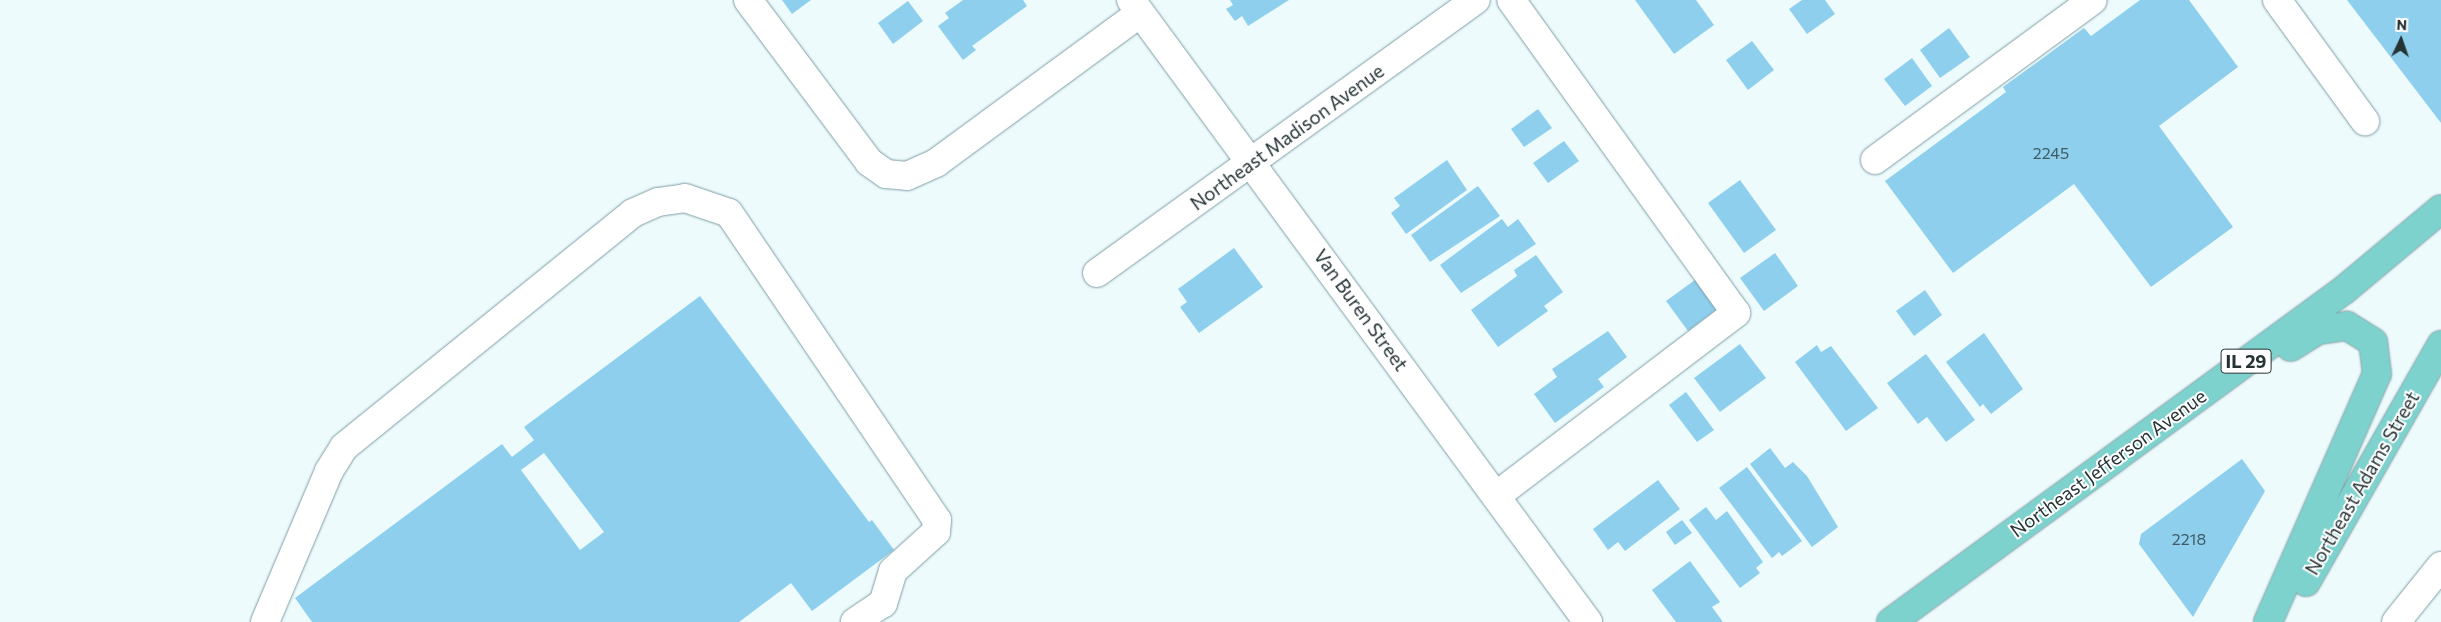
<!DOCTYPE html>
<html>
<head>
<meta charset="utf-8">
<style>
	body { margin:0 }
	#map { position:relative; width:2441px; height:622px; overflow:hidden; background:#eefbfd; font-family:Commissioner,sans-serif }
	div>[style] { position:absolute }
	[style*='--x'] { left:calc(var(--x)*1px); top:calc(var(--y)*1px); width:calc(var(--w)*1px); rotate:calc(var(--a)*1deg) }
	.building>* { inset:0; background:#8ecfed }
	.roads { filter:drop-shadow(0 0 1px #7e9ea4) drop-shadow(0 0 1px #7e9ea4) }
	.minor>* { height:28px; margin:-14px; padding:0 14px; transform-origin:14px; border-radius:14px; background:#fff }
	.major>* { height:28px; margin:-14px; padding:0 14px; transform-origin:14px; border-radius:14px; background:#7dd2cd }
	span { translate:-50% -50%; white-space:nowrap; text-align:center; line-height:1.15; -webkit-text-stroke:4px #fff; paint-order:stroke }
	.number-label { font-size:16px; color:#3f5a63 }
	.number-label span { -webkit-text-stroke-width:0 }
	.shield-label span { padding:1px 4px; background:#fff; border:1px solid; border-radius:4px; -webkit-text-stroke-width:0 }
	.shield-label { font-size:18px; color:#253335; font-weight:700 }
	.street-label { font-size:19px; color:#253335 }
	.north { position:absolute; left:2376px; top:15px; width:50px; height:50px; -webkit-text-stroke:4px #fff; paint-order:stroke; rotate:3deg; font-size:14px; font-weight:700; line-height:20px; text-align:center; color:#253335 }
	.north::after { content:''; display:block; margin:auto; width:18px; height:22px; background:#253335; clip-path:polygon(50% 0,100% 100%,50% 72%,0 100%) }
</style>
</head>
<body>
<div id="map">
	<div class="building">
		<div style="clip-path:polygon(782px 0,811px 0,792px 14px)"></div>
		<div style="clip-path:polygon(963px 0,1023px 0,1027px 6px,972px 46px,976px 50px,963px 60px,938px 26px,949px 18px,945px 13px)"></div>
		<div style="clip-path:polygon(1230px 0,1289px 0,1248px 26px,1242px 16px,1235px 21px,1226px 9px,1233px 5px)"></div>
		<div style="clip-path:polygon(1635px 0,1696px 0,1714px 25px,1674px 54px)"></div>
		<div style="clip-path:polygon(1802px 0,1825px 0,1835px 14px,1807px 34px,1789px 9px)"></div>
		<div style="clip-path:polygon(2140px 0,2189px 0,2238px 67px,2159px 126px,2233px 227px,2151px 287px,2074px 184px,1953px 273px,1885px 181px,2006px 92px,2003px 87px,2084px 28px,2091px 36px)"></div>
		<div style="clip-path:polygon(2347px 0,2441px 0,2441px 123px)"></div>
		<div style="clip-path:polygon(908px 1px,923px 21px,893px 44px,878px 23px)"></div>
		<div style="clip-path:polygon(1949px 28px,1970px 57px,1940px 78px,1920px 50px)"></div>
		<div style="clip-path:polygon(1752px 41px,1774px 70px,1748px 90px,1726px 60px)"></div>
		<div style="clip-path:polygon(1912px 58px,1932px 86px,1905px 106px,1884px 79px)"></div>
		<div style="clip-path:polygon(1538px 109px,1552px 128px,1524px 147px,1511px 129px)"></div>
		<div style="clip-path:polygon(1564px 141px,1579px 161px,1548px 183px,1533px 163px)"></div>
		<div style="clip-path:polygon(1447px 160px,1467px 190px,1406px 234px,1391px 213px,1400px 206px,1394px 198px)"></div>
		<div style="clip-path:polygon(1740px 180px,1776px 230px,1744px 253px,1708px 203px)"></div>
		<div style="clip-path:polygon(1478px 186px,1500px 216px,1430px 262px,1411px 235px)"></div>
		<div style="clip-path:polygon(1502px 219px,1508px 227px,1518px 219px,1536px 244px,1461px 293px,1440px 265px)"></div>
		<div style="clip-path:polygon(1234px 248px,1263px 287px,1199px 333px,1180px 307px,1187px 302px,1178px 289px)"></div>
		<div style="clip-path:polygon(1775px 253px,1798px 286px,1764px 311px,1740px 278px)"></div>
		<div style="clip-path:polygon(1536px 255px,1563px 292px,1544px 306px,1548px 311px,1498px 347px,1471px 310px,1517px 276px,1514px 270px)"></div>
		<div style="clip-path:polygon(1699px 277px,1721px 306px,1688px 331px,1666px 301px)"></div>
		<div style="clip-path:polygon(1925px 290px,1942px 315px,1914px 336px,1896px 311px)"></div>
		<div style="clip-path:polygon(evenodd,700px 296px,869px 522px,872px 520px,894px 550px,812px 611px,791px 583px,739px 622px,312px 622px,295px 598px,502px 444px,512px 457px,534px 440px,524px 427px,700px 296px,544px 453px,604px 532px,580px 550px,521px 470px,544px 453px)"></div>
		<div style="clip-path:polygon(1608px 331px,1627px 357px,1598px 379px,1604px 387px,1555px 423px,1534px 394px,1557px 377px,1552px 369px)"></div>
		<div style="clip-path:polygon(1984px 333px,2023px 389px,1991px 414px,1983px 404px,1980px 407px,1946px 362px)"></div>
		<div style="clip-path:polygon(1740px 344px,1766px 378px,1720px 412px,1694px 378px)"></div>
		<div style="clip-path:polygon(1817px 345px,1821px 352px,1831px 346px,1878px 408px,1846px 431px,1795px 362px)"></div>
		<div style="clip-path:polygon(1926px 354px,1975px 420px,1946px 442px,1927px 417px,1918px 424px,1887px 383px)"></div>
		<div style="clip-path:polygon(1686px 392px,1714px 430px,1697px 442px,1669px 405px)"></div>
		<div style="clip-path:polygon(1770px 448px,1785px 468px,1793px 462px,1807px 476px,1838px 527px,1812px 547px,1750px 464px)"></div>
		<div style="clip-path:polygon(2242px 459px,2265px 491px,2193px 617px,2139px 544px,2141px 534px)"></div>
		<div style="clip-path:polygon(1747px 467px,1802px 541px,1782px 556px,1779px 552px,1772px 558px,1719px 488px)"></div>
		<div style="clip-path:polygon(1658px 480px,1680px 509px,1625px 551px,1618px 542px,1608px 550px,1593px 529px)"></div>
		<div style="clip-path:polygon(1706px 507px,1716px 520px,1727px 511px,1763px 562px,1756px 568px,1760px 573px,1740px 588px,1689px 520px)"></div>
		<div style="clip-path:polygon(1682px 520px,1692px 533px,1675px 545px,1666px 532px)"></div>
		<div style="clip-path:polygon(1690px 561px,1720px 602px,1712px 607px,1723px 622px,1676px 622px,1652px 590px)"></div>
	</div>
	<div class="roads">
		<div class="minor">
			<div style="--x:748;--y:0;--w:202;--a:53.2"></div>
			<div style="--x:869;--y:162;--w:21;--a:35"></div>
			<div style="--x:886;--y:174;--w:21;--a:5"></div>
			<div style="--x:907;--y:176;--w:32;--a:-24"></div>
			<div style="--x:936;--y:163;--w:253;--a:-36.3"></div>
			<div style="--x:1131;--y:0;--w:772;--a:53.69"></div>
			<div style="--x:2277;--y:0;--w:150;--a:54"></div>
			<div style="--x:1875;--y:160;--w:270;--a:-36.3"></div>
			<div style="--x:1097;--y:273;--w:467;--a:-35.8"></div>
			<div style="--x:1496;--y:496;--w:302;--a:-37.3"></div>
			<div style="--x:1736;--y:313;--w:385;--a:-125.7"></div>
			<div style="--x:265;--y:622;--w:164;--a:-67"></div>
			<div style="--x:329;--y:471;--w:28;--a:-58"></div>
			<div style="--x:344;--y:447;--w:372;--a:-39"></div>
			<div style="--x:633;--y:213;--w:27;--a:-24"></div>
			<div style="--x:658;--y:202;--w:27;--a:-8"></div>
			<div style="--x:685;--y:198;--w:46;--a:18.8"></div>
			<div style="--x:729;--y:213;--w:371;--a:55.9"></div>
			<div style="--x:937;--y:520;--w:12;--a:95"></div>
			<div style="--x:936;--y:532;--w:58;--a:137.8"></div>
			<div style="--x:893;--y:571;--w:34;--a:107"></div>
			<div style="--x:883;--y:603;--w:34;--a:146"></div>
			<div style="--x:2396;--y:622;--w:72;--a:-51.2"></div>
		</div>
		<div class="major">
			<div style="--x:2306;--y:582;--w:273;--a:-60.3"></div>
			<div style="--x:1891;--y:622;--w:562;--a:-36.24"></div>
			<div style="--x:2344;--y:290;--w:126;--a:-39.9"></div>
			<div style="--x:2268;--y:622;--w:271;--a:-66.3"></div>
			<div style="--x:2377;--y:374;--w:32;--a:-97"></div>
			<div style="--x:2373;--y:342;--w:31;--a:-148"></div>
			<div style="--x:2347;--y:326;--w:29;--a:172"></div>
			<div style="--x:2318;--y:330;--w:32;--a:148"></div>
		</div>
	</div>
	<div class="number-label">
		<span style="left:2051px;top:153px">2245</span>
		<span style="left:2189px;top:539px">2218</span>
	</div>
	<div class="shield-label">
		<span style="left:2246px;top:361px">IL 29</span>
	</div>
	<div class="street-label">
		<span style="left:1287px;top:137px;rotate:-36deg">Northeast Madison Avenue</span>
		<span style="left:1361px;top:310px;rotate:54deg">Van Buren Street</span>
		<span style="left:2108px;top:463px;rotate:-36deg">Northeast Jefferson Avenue</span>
		<span style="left:2362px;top:483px;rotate:-60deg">Northeast Adams Street</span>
	</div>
	<div class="north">N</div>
</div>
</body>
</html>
